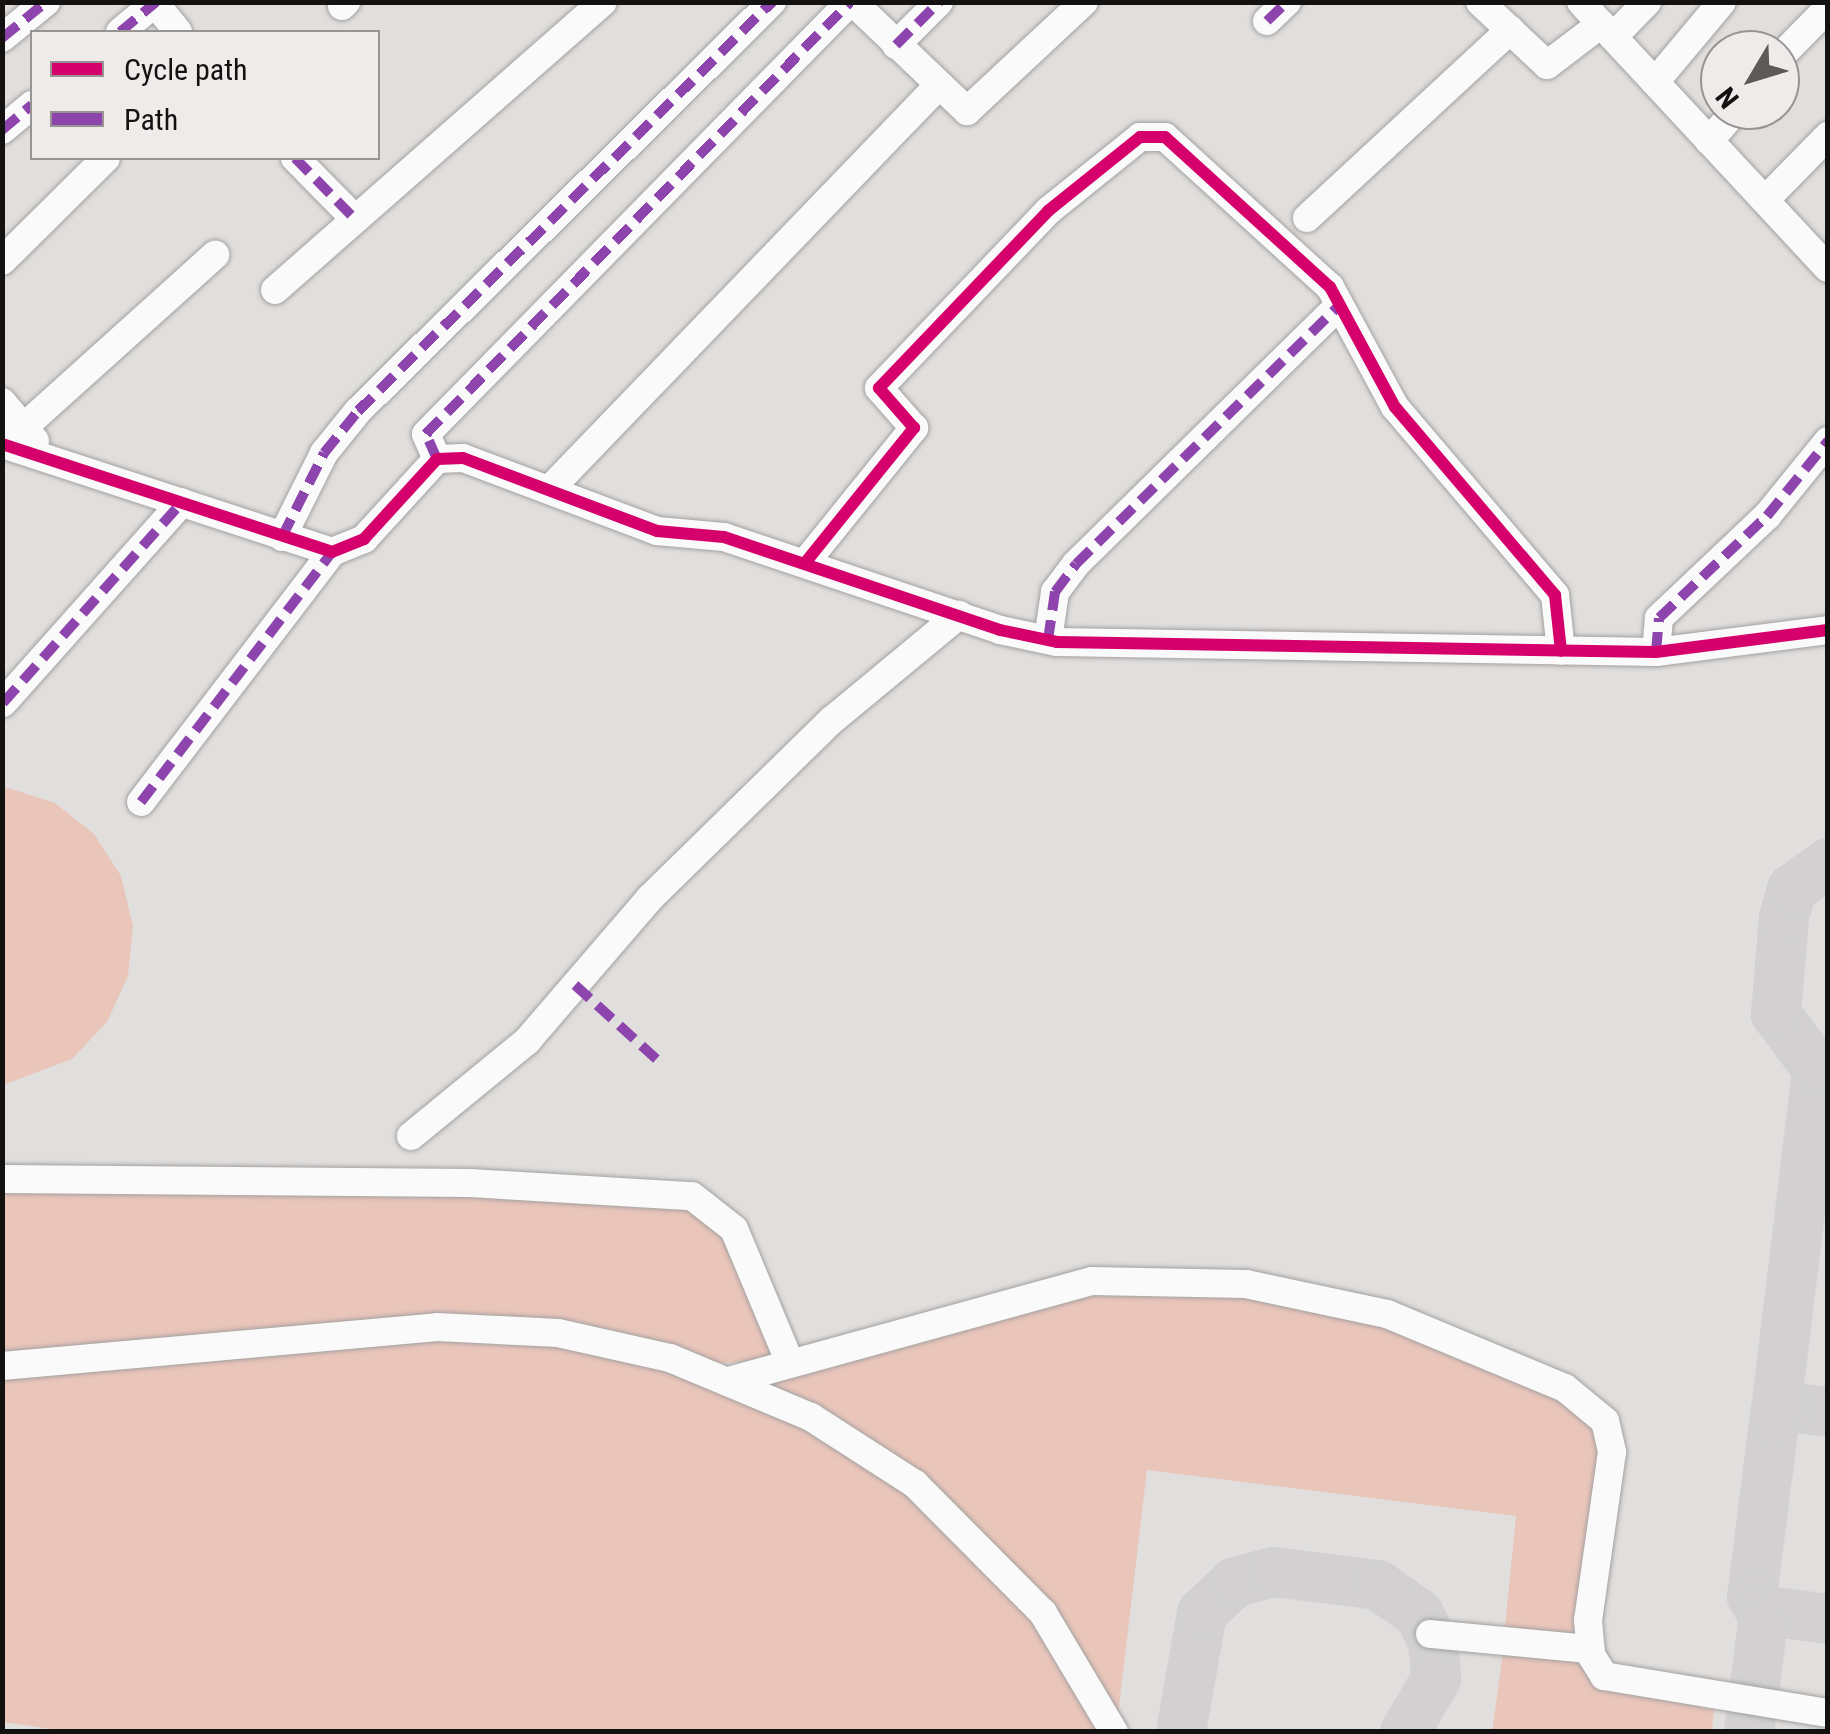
<!DOCTYPE html>
<html>
<head>
<meta charset="utf-8">
<style>
	body { margin:0 }
	#map { position:relative; width:1830px; height:1734px; overflow:hidden; background:#e1dfdd; font-family:"Roboto Condensed",sans-serif }
	div>[style] { position:absolute }
	[style*='--x'] { left:calc(var(--x)*1px); top:calc(var(--y)*1px); width:calc(var(--w)*1px); rotate:calc(var(--a)*1deg) }
	.green>* { inset:0; background:#eac5ba }
	.taxiway>* { height:50px; margin:-25px; padding:0 25px; transform-origin:25px; border-radius:25px; background:#d2d0d0 }
	.roads { filter:drop-shadow(0 0 2px #a3a1a0) drop-shadow(0 0 2px #a3a1a0) }
	.minor>* { height:28px; margin:-14px; padding:0 14px; transform-origin:14px; border-radius:14px; background:#fafafa }
	.quiet>* { height:10px; margin-top:-5px; transform-origin:0; background:repeating-linear-gradient(90deg,#8e44ad 0 20px,transparent 0 30px) }
	.cycleway>* { height:12px; margin:-6px; padding:0 6px; transform-origin:6px; border-radius:6px; background:#d6006c }
	span { translate:-50% -50%; white-space:nowrap; text-align:center; line-height:1.15; -webkit-text-stroke:8px #efebea; paint-order:stroke }
	.frame { position:absolute; inset:0; border:5px solid #131211; pointer-events:none }
	.legend { position:absolute; left:30px; top:30px; width:350px; height:130px; box-sizing:border-box; background:#efebea; border:2px solid #979493; margin:0; padding:12px 18px; list-style:none; font-size:30px; color:#131211 }
	.legend li { display:flex; align-items:center; gap:20px; height:50px }
	.legend b { width:50px; border:2px solid #979493 }
	.north { position:absolute; left:1700px; top:30px; width:100px; height:100px; box-sizing:border-box; background:#efebea; border:2px solid #979493; border-radius:50%; rotate:232deg; font-size:28px; font-weight:700; line-height:40px; text-align:center; color:#131211 }
	.north::after { content:''; display:block; margin:auto; width:35px; height:45px; background:#5b5a58; clip-path:polygon(50% 0,100% 100%,50% 72%,0 100%) }
</style>
</head>
<body>
<div id="map">
	<div class="green">
		<div style="clip-path:polygon(2px 786px,55px 803px,94px 834px,121px 876px,133px 926px,128px 976px,107px 1022px,72px 1059px,3px 1085px)"></div>
		<div style="clip-path:polygon(3px 1187px,648px 1198px,715px 1215px,773px 1349px,766px 1359px,722px 1363px,556px 1327px,3px 1358px)"></div>
		<div style="clip-path:polygon(1177px 1286px,1336px 1308px,1578px 1405px,1603px 1442px,1578px 1623px,1570px 1633px,1504px 1637px,1516px 1516px,1147px 1470px,1118px 1715px,995px 1550px,767px 1390px,764px 1378px,1054px 1295px)"></div>
		<div style="clip-path:polygon(417px 1334px,512px 1337px,693px 1374px,787px 1413px,910px 1492px,1029px 1608px,1105px 1731px,72px 1732px,3px 1722px,3px 1374px)"></div>
		<div style="clip-path:polygon(1504px 1645px,1577px 1658px,1595px 1686px,1714px 1710px,1712px 1731px,1492px 1732px)"></div>
	</div>
	<div class="taxiway">
		<div style="--x:1828;--y:1412;--w:40;--a:-172.9"></div>
		<div style="--x:1788;--y:1407;--w:15;--a:148"></div>
		<div style="--x:1775;--y:1415;--w:183;--a:97.2"></div>
		<div style="--x:1752;--y:1597;--w:15;--a:58"></div>
		<div style="--x:1760;--y:1610;--w:69;--a:7.5"></div>
		<div style="--x:1775;--y:1418;--w:352;--a:-83.1"></div>
		<div style="--x:1817;--y:1069;--w:69;--a:-126.7"></div>
		<div style="--x:1776;--y:1014;--w:97;--a:-85.3"></div>
		<div style="--x:1784;--y:917;--w:29;--a:-74"></div>
		<div style="--x:1792;--y:889;--w:44;--a:-35.8"></div>
		<div style="--x:1181;--y:1732;--w:121;--a:-80"></div>
		<div style="--x:1202;--y:1613;--w:45;--a:-43.2"></div>
		<div style="--x:1235;--y:1582;--w:40;--a:-14.4"></div>
		<div style="--x:1274;--y:1572;--w:105;--a:7.1"></div>
		<div style="--x:1378;--y:1585;--w:50;--a:35.3"></div>
		<div style="--x:1419;--y:1614;--w:30;--a:63"></div>
		<div style="--x:1433;--y:1641;--w:38;--a:85"></div>
		<div style="--x:1436;--y:1679;--w:61;--a:120.3"></div>
		<div style="--x:1749;--y:1732;--w:110;--a:-82.7"></div>
	</div>
	<div class="roads">
		<div class="minor">
			<div style="--x:154;--y:2;--w:38;--a:51"></div>
			<div style="--x:853;--y:2;--w:158;--a:43.7"></div>
			<div style="--x:967;--y:111;--w:160;--a:-43"></div>
			<div style="--x:1480;--y:2;--w:92;--a:43.2"></div>
			<div style="--x:1547;--y:65;--w:68;--a:-37.2"></div>
			<div style="--x:1601;--y:24;--w:333;--a:47.1"></div>
			<div style="--x:1581;--y:2;--w:30;--a:48"></div>
			<div style="--x:342;--y:6;--w:6;--a:-45"></div>
			<div style="--x:1267;--y:21;--w:28;--a:-44"></div>
			<div style="--x:120;--y:32;--w:47;--a:-39.8"></div>
			<div style="--x:1613;--y:37;--w:49;--a:-45.8"></div>
			<div style="--x:2;--y:38;--w:57;--a:-39.3"></div>
			<div style="--x:896;--y:45;--w:61;--a:-45"></div>
			<div style="--x:1780;--y:57;--w:69;--a:-45.6"></div>
			<div style="--x:1655;--y:82;--w:104;--a:-50.1"></div>
			<div style="--x:2;--y:130;--w:39;--a:-40"></div>
			<div style="--x:1709;--y:141;--w:41;--a:-48.9"></div>
			<div style="--x:295;--y:158;--w:84;--a:45.5"></div>
			<div style="--x:1765;--y:200;--w:90;--a:-45.5"></div>
			<div style="--x:1307;--y:218;--w:277;--a:-42.8"></div>
			<div style="--x:2;--y:261;--w:146;--a:-44.7"></div>
			<div style="--x:275;--y:290;--w:436;--a:-41.3"></div>
			<div style="--x:2;--y:402;--w:51;--a:49.8"></div>
			<div style="--x:2;--y:444;--w:347;--a:18.1"></div>
			<div style="--x:332;--y:552;--w:35;--a:-22"></div>
			<div style="--x:364;--y:539;--w:108;--a:-47.6"></div>
			<div style="--x:437;--y:459;--w:26;--a:-2"></div>
			<div style="--x:463;--y:458;--w:207;--a:20.6"></div>
			<div style="--x:657;--y:531;--w:67;--a:5.1"></div>
			<div style="--x:724;--y:537;--w:291;--a:18.6"></div>
			<div style="--x:1000;--y:630;--w:58;--a:11.9"></div>
			<div style="--x:1057;--y:642;--w:599;--a:0.96"></div>
			<div style="--x:1656;--y:652;--w:173;--a:-7.3"></div>
			<div style="--x:5;--y:444;--w:283;--a:-42"></div>
			<div style="--x:437;--y:459;--w:27;--a:-114"></div>
			<div style="--x:426;--y:434;--w:605;--a:-45.54"></div>
			<div style="--x:549;--y:490;--w:562;--a:-46.08"></div>
			<div style="--x:282;--y:537;--w:94;--a:-63.4"></div>
			<div style="--x:324;--y:453;--w:54;--a:-51"></div>
			<div style="--x:358;--y:411;--w:582;--a:-44.65"></div>
			<div style="--x:805;--y:563;--w:174;--a:-51.1"></div>
			<div style="--x:914;--y:428;--w:53;--a:-131.2"></div>
			<div style="--x:879;--y:388;--w:245;--a:-46.3"></div>
			<div style="--x:1048;--y:211;--w:118;--a:-38.8"></div>
			<div style="--x:1140;--y:137;--w:25;--a:0"></div>
			<div style="--x:1165;--y:137;--w:223;--a:42.3"></div>
			<div style="--x:1330;--y:287;--w:136;--a:61.6"></div>
			<div style="--x:1395;--y:407;--w:247;--a:49.6"></div>
			<div style="--x:1555;--y:595;--w:56;--a:83.9"></div>
			<div style="--x:1048;--y:640;--w:49;--a:-81.7"></div>
			<div style="--x:1055;--y:592;--w:35;--a:-53"></div>
			<div style="--x:1076;--y:564;--w:368;--a:-44.5"></div>
			<div style="--x:1656;--y:652;--w:34;--a:-85"></div>
			<div style="--x:1659;--y:618;--w:149;--a:-43.4"></div>
			<div style="--x:1767;--y:516;--w:97;--a:-50.9"></div>
			<div style="--x:3;--y:703;--w:269;--a:-48.3"></div>
			<div style="--x:141;--y:802;--w:315;--a:-52.6"></div>
			<div style="--x:411;--y:1136;--w:150;--a:-39.3"></div>
			<div style="--x:527;--y:1041;--w:189;--a:-49.3"></div>
			<div style="--x:650;--y:898;--w:255;--a:-44.4"></div>
			<div style="--x:832;--y:720;--w:165;--a:-39.6"></div>
			<div style="--x:2;--y:1179;--w:468;--a:0.5"></div>
			<div style="--x:470;--y:1183;--w:222;--a:3.4"></div>
			<div style="--x:692;--y:1196;--w:53;--a:38.2"></div>
			<div style="--x:734;--y:1229;--w:145;--a:67.3"></div>
			<div style="--x:2;--y:1366;--w:437;--a:-5.1"></div>
			<div style="--x:437;--y:1327;--w:121;--a:2.8"></div>
			<div style="--x:558;--y:1333;--w:115;--a:12.6"></div>
			<div style="--x:670;--y:1358;--w:153;--a:22.7"></div>
			<div style="--x:811;--y:1417;--w:124;--a:32.8"></div>
			<div style="--x:915;--y:1484;--w:182;--a:45.2"></div>
			<div style="--x:1043;--y:1613;--w:139;--a:59.2"></div>
			<div style="--x:732;--y:1380;--w:373;--a:-15.4"></div>
			<div style="--x:1092;--y:1281;--w:154;--a:1.1"></div>
			<div style="--x:1246;--y:1284;--w:144;--a:12"></div>
			<div style="--x:1387;--y:1314;--w:193;--a:22.6"></div>
			<div style="--x:1565;--y:1388;--w:52;--a:39.5"></div>
			<div style="--x:1605;--y:1421;--w:32;--a:77"></div>
			<div style="--x:1612;--y:1452;--w:170;--a:98.1"></div>
			<div style="--x:1588;--y:1620;--w:35;--a:85"></div>
			<div style="--x:1591;--y:1655;--w:25;--a:58"></div>
			<div style="--x:1604;--y:1676;--w:227;--a:9.4"></div>
			<div style="--x:1430;--y:1634;--w:161;--a:5.4"></div>
		</div>
	</div>
	<div class="quiet">
		<div style="--x:1267;--y:21;--w:28;--a:-44"></div>
		<div style="--x:120;--y:32;--w:47;--a:-39.8"></div>
		<div style="--x:2;--y:38;--w:57;--a:-39.3"></div>
		<div style="--x:896;--y:45;--w:61;--a:-45"></div>
		<div style="--x:2;--y:130;--w:39;--a:-40"></div>
		<div style="--x:295;--y:158;--w:84;--a:45.5"></div>
		<div style="--x:437;--y:459;--w:27;--a:-114"></div>
		<div style="--x:426;--y:434;--w:605;--a:-45.54"></div>
		<div style="--x:282;--y:537;--w:94;--a:-63.4"></div>
		<div style="--x:324;--y:453;--w:54;--a:-51"></div>
		<div style="--x:358;--y:411;--w:582;--a:-44.65"></div>
		<div style="--x:1048;--y:640;--w:49;--a:-81.7"></div>
		<div style="--x:1055;--y:592;--w:35;--a:-53"></div>
		<div style="--x:1076;--y:564;--w:368;--a:-44.5"></div>
		<div style="--x:1656;--y:652;--w:34;--a:-85"></div>
		<div style="--x:1659;--y:618;--w:149;--a:-43.4"></div>
		<div style="--x:1767;--y:516;--w:97;--a:-50.9"></div>
		<div style="--x:3;--y:703;--w:269;--a:-48.3"></div>
		<div style="--x:141;--y:802;--w:315;--a:-52.6"></div>
		<div style="--x:575;--y:985;--w:119;--a:42.3"></div>
	</div>
	<div class="cycleway">
		<div style="--x:2;--y:444;--w:347;--a:18.1"></div>
		<div style="--x:332;--y:552;--w:35;--a:-22"></div>
		<div style="--x:364;--y:539;--w:108;--a:-47.6"></div>
		<div style="--x:437;--y:459;--w:26;--a:-2"></div>
		<div style="--x:463;--y:458;--w:207;--a:20.6"></div>
		<div style="--x:657;--y:531;--w:67;--a:5.1"></div>
		<div style="--x:724;--y:537;--w:291;--a:18.6"></div>
		<div style="--x:1000;--y:630;--w:58;--a:11.9"></div>
		<div style="--x:1057;--y:642;--w:599;--a:0.96"></div>
		<div style="--x:1656;--y:652;--w:173;--a:-7.3"></div>
		<div style="--x:805;--y:563;--w:174;--a:-51.1"></div>
		<div style="--x:914;--y:428;--w:53;--a:-131.2"></div>
		<div style="--x:879;--y:388;--w:245;--a:-46.3"></div>
		<div style="--x:1048;--y:211;--w:118;--a:-38.8"></div>
		<div style="--x:1140;--y:137;--w:25;--a:0"></div>
		<div style="--x:1165;--y:137;--w:223;--a:42.3"></div>
		<div style="--x:1330;--y:287;--w:136;--a:61.6"></div>
		<div style="--x:1395;--y:407;--w:247;--a:49.6"></div>
		<div style="--x:1555;--y:595;--w:56;--a:83.9"></div>
	</div>
	<div class="frame"></div>
	<ul class="legend">
	<li><b style="height:12px;background:#d6006c"></b>Cycle path</li>
	<li><b style="height:12px;background:#8e44ad"></b>Path</li>
	</ul>
	<div class="north">N</div>
</div>
</body>
</html>
